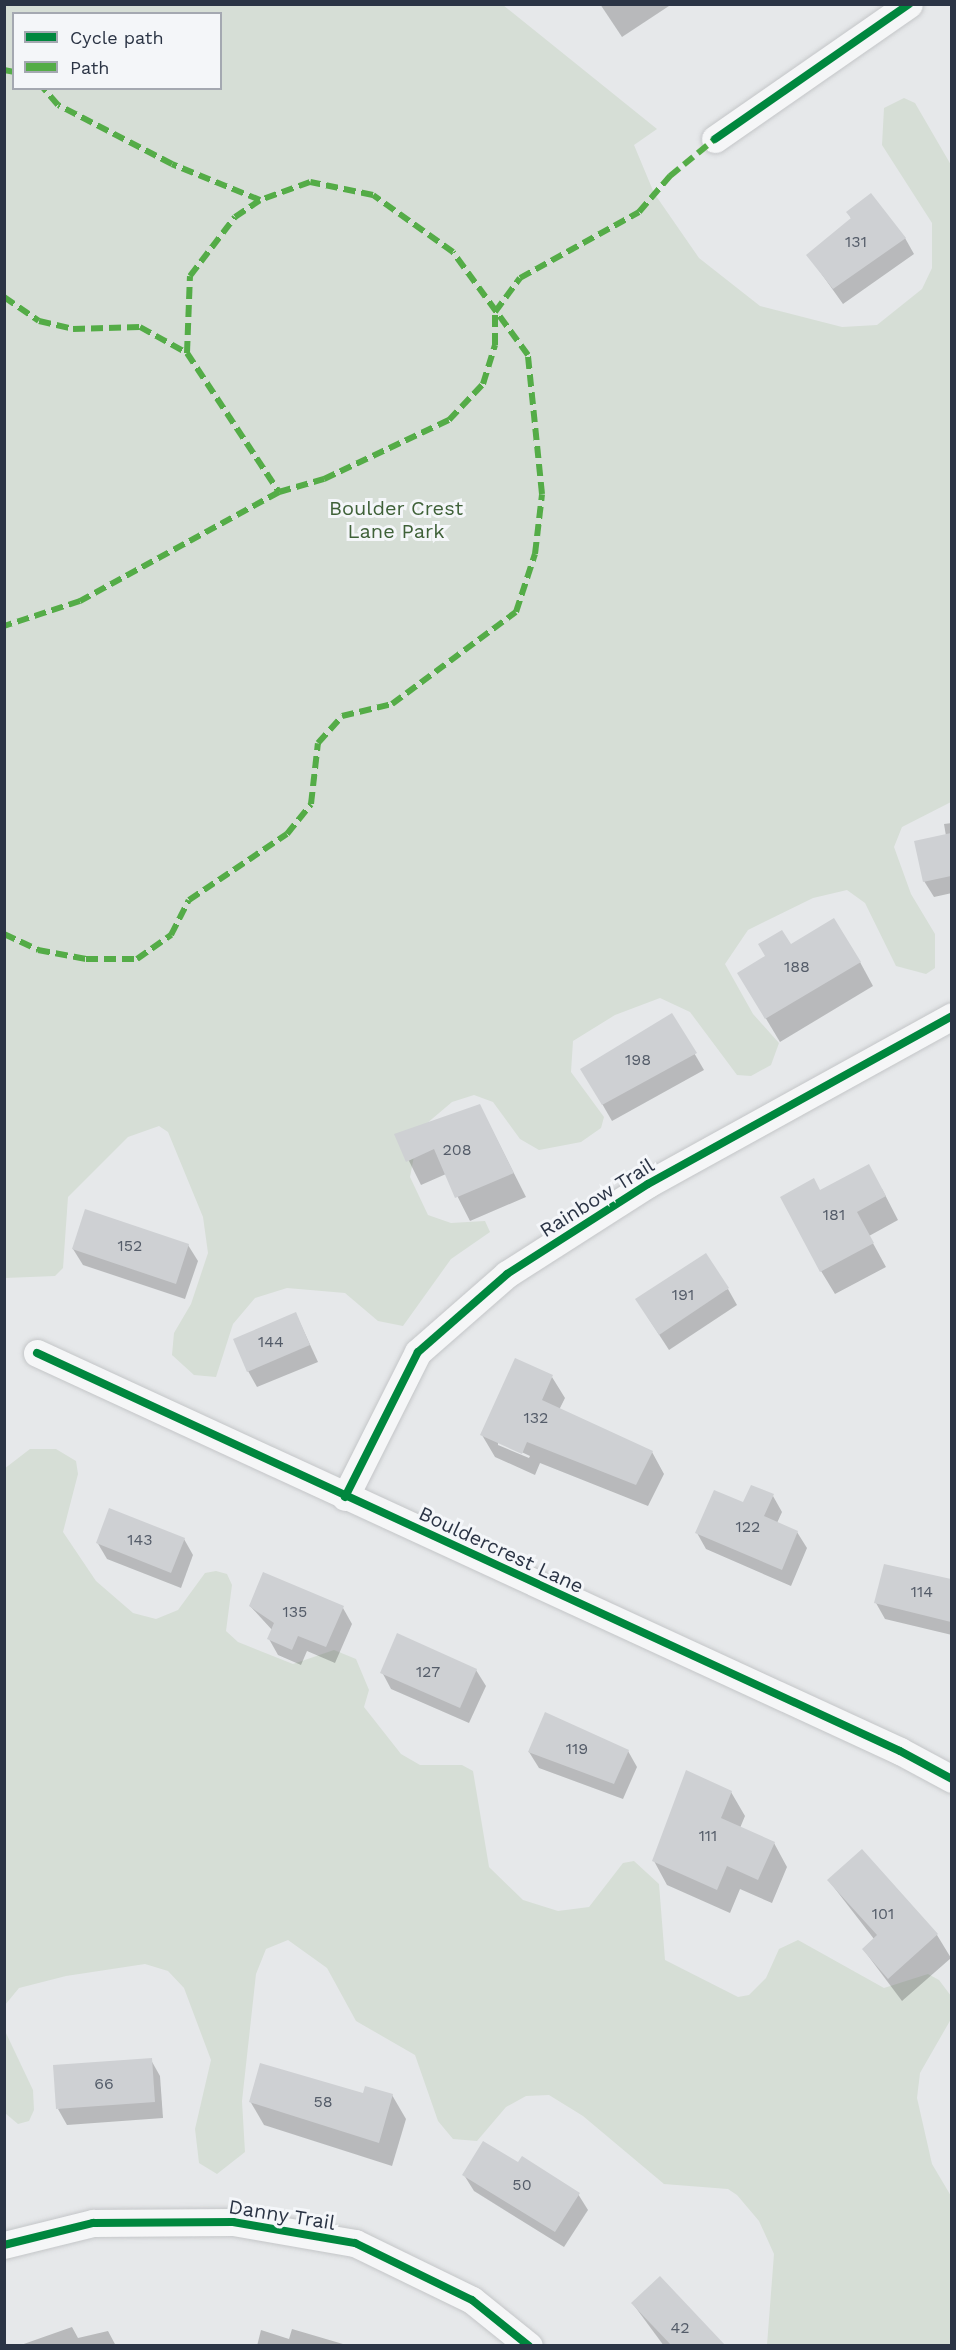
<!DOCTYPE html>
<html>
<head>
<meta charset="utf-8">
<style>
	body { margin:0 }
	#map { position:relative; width:956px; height:2350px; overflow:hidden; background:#e6e8ea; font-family:"Work Sans",sans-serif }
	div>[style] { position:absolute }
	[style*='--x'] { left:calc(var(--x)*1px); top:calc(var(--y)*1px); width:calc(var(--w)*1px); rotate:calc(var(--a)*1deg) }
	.green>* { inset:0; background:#d6ded6 }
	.shadow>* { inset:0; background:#0003 }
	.building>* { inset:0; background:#ced0d3 }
	.roads { filter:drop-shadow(0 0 2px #c4c6c8) drop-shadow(0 0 2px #c4c6c8) }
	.street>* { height:27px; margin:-13.5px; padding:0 13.5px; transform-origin:13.5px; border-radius:13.5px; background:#f5f6f7 }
	.quiet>* { height:6px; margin-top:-3px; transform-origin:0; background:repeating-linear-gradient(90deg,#54ac47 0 12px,transparent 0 18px) }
	.cycleway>* { height:8px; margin:-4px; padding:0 4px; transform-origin:4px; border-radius:4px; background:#00873e }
	span { translate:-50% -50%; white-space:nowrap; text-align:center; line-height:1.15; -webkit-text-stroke:6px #f4f6f9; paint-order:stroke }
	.number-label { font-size:16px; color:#545c69 }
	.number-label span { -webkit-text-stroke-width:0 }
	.park-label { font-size:20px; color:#3f6138 }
	.street-label { font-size:20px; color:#2b3445 }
	.frame { position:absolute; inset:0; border:6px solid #2b3445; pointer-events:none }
	.legend { position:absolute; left:12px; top:12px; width:210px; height:78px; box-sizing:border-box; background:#f4f6f9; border:2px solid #a4a8b1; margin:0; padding:8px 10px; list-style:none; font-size:18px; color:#2b3445 }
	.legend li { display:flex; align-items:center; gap:12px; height:30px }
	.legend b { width:30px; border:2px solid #a4a8b1 }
</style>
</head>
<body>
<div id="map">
	<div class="green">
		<div style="clip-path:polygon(evenodd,4px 5px,503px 5px,657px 129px,634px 145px,654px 193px,699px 258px,760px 306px,842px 327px,877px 325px,922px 289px,932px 268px,932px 223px,882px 145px,884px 108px,904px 98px,915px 103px,951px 165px,951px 802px,902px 827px,894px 847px,911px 894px,935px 934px,935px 968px,926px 974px,896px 966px,865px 903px,847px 890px,813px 898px,748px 930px,725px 964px,753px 1014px,779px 1043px,771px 1065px,751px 1076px,737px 1075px,690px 1012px,660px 998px,615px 1015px,573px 1041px,571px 1072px,604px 1117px,601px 1128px,581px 1142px,539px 1150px,520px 1139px,493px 1102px,474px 1095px,452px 1102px,419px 1130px,410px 1177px,428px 1215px,451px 1223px,485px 1221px,490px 1232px,451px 1259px,403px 1326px,378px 1321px,345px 1293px,287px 1288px,255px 1298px,233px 1324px,216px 1377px,194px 1375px,172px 1355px,174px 1333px,191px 1304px,208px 1253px,203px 1217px,168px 1132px,159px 1126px,128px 1137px,68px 1197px,63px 1268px,55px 1276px,5px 1278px,4px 5px,14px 14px,220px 14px,220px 88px,14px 88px,14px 14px)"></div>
		<div style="clip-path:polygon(30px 1449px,56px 1449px,76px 1461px,78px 1474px,63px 1532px,96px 1581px,133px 1613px,156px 1619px,178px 1610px,205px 1573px,216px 1571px,227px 1574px,232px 1585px,226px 1631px,238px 1642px,293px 1664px,334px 1650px,356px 1659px,369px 1690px,364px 1707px,401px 1754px,420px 1765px,462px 1765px,473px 1771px,489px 1867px,523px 1900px,558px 1911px,589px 1907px,623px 1863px,634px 1861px,659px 1884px,665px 1960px,738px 1997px,749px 1995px,766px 1978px,779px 1949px,798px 1940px,884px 1988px,928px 1974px,939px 1980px,951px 1996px,951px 2019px,920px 2073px,917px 2098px,932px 2164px,951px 2196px,951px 2345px,767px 2345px,774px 2254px,759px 2221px,737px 2195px,728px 2189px,664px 2184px,583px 2116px,549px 2095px,526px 2096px,506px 2107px,477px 2141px,453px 2139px,438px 2121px,415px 2055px,356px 2021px,327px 1968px,288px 1940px,266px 1949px,256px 1974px,242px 2101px,245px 2152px,217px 2174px,199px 2163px,195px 2129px,211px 2060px,184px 1988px,168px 1971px,145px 1964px,66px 1976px,19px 1988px,5px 2005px,4px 1469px)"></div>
		<div style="clip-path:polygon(5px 2031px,33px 2090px,34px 2110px,29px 2121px,18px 2124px,5px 2113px)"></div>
	</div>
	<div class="shadow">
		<div style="clip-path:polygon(600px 4px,672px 4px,622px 37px)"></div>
		<div style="clip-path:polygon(848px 213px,905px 238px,914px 254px,843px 304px,808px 255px,852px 220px)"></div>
		<div style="clip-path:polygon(952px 823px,952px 893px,934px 897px,924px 881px,946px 836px,944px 824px)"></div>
		<div style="clip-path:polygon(790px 946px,860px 962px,873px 986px,780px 1042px,753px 997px)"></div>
		<div style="clip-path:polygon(672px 1015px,704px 1070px,612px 1121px,582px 1069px)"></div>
		<div style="clip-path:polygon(480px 1106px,526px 1197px,470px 1221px,446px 1174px,421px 1185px,396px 1135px)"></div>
		<div style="clip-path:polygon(882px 1189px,898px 1220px,869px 1236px,886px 1267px,835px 1294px,821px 1271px,820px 1192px)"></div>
		<div style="clip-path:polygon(188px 1245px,198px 1261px,185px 1299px,83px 1265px,73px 1249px)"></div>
		<div style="clip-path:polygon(728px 1289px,737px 1305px,669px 1350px,647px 1316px)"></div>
		<div style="clip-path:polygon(296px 1314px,318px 1362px,257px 1387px,248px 1371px)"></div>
		<div style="clip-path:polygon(evenodd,552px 1377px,565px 1398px,559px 1410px,652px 1452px,664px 1474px,648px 1506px,540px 1463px,535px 1475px,495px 1457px,482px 1435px,552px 1377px,498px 1441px,530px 1456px,529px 1458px,498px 1445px,498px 1441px)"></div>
		<div style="clip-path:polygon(773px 1496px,782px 1512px,777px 1523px,797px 1532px,807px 1548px,791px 1586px,706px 1549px,697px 1533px,743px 1504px)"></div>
		<div style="clip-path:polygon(184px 1539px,193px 1555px,181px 1588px,107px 1559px,97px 1542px)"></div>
		<div style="clip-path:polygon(885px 1566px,952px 1581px,952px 1635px,885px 1619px,876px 1603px)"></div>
		<div style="clip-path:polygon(250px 1606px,343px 1608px,352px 1624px,335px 1663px,307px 1651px,301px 1665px,278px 1655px,269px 1639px,273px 1631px)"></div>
		<div style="clip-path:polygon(476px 1670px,486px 1686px,469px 1723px,391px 1689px,382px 1672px)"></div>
		<div style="clip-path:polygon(628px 1751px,637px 1767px,623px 1799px,539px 1768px,529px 1752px)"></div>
		<div style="clip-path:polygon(731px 1792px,745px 1816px,740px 1828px,774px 1843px,787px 1867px,772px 1903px,740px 1889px,730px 1913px,667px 1885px,654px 1861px)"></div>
		<div style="clip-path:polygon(829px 1881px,937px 1935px,951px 1958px,902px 2001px,863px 1949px,874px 1939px)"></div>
		<div style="clip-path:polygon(151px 2060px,160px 2076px,163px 2118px,67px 2125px,58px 2109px)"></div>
		<div style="clip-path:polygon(364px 2095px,392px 2095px,406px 2119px,392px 2166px,264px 2125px,250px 2101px)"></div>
		<div style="clip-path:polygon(464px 2175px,578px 2194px,588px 2210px,564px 2247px,474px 2191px)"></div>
		<div style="clip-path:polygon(633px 2304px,724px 2346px,664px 2346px)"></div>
		<div style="clip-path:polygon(72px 2327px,78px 2338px,108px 2331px,116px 2346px,18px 2346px)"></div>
		<div style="clip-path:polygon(292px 2329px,343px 2344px,344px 2346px,257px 2346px,261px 2330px,289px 2339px)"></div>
	</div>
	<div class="building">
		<div style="clip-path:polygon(871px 193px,906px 238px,833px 289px,806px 255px,851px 218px,846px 212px)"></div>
		<div style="clip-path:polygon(951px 833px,951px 876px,923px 882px,914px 841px)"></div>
		<div style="clip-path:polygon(834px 918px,861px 962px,765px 1019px,737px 973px,765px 956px,758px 944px,782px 930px,791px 944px)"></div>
		<div style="clip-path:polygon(672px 1013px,697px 1053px,602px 1105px,580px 1069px)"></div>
		<div style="clip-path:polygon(480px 1104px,514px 1173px,455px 1198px,434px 1149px,406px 1162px,394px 1134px)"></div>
		<div style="clip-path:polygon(869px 1164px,886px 1196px,857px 1212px,874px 1243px,820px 1272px,780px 1197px,814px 1178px,820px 1190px)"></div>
		<div style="clip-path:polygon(85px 1209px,189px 1244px,176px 1284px,72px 1249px)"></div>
		<div style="clip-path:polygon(706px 1253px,729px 1288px,659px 1335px,635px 1299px)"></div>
		<div style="clip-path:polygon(296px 1312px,310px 1345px,247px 1372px,233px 1339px)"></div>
		<div style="clip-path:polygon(515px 1358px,553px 1375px,542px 1400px,653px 1451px,636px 1485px,527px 1442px,522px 1454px,480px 1435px)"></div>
		<div style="clip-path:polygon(751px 1485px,774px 1494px,764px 1516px,798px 1531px,782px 1570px,695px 1533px,714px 1490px,743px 1502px)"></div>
		<div style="clip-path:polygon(109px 1508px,185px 1538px,171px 1573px,96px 1543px)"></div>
		<div style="clip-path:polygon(884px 1564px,951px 1579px,951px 1622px,874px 1603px)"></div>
		<div style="clip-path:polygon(263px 1572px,344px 1606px,326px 1647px,298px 1636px,292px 1650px,267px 1639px,274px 1623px,249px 1606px)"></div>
		<div style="clip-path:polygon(397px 1633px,477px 1669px,460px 1708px,380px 1673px)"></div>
		<div style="clip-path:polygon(545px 1712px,629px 1750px,614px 1784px,528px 1752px)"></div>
		<div style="clip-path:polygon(686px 1770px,732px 1791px,721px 1818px,775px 1842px,758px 1880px,727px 1866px,717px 1890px,652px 1861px)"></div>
		<div style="clip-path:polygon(862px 1849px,938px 1934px,888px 1979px,862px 1949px,877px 1935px,827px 1880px)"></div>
		<div style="clip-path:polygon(152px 2058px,155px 2102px,56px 2109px,53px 2065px)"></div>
		<div style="clip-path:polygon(260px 2063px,363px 2093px,365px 2086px,393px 2094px,379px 2143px,249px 2102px)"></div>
		<div style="clip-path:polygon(483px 2141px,518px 2162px,522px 2156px,580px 2193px,555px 2232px,462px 2175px)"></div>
		<div style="clip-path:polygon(660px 2276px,726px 2346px,672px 2346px,631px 2303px)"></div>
	</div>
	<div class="roads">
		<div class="street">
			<div style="--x:715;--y:139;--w:236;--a:-34.8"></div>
			<div style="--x:37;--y:1353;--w:950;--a:24.76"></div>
			<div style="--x:900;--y:1751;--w:59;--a:28.3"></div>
			<div style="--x:345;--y:1497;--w:162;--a:-63.3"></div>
			<div style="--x:418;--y:1352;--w:118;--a:-41.2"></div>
			<div style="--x:507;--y:1274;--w:167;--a:-32.6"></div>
			<div style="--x:648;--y:1184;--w:347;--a:-28.9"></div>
			<div style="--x:4;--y:2245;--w:92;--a:-13.9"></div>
			<div style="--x:93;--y:2223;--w:140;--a:-0.4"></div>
			<div style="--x:233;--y:2222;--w:124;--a:9.8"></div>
			<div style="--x:355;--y:2243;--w:130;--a:26"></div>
			<div style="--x:472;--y:2300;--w:73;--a:38.9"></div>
		</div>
	</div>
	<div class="quiet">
		<div style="--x:4;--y:70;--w:10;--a:11"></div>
		<div style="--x:4;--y:297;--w:42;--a:34.4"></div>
		<div style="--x:39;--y:321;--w:35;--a:13"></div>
		<div style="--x:73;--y:329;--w:67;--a:-1.7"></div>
		<div style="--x:140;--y:327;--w:54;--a:29"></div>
		<div style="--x:187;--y:353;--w:167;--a:56.5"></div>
		<div style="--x:279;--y:492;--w:227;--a:151.3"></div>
		<div style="--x:80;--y:601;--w:80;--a:161.8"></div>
		<div style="--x:187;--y:353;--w:77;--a:-87.8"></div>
		<div style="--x:190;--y:276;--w:74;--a:-52.7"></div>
		<div style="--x:235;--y:217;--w:30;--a:-34"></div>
		<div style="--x:279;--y:492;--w:47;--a:-16.1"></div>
		<div style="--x:324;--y:479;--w:138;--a:-25.3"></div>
		<div style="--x:449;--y:420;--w:50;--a:-46.6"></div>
		<div style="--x:483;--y:384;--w:41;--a:-72.9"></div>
		<div style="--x:495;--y:345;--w:33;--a:-90"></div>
		<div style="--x:495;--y:312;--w:42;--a:-53.7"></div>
		<div style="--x:520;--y:278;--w:136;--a:-29"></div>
		<div style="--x:639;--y:212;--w:48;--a:-49.3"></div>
		<div style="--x:670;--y:176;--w:58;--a:-39.4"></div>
		<div style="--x:4;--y:934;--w:38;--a:25"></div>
		<div style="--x:38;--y:950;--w:49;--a:10.6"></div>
		<div style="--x:86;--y:959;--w:51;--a:0"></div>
		<div style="--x:137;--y:959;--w:42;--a:-35.2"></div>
		<div style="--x:171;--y:935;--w:39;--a:-63"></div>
		<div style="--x:189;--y:900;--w:118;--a:-34"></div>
		<div style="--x:287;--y:834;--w:38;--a:-51"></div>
		<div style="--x:311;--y:804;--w:61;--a:-83.5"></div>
		<div style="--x:318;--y:743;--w:36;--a:-48"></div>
		<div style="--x:342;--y:716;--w:51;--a:-13.5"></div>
		<div style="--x:392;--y:704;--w:154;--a:-36.6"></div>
		<div style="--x:516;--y:612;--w:61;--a:-71.9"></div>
		<div style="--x:535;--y:554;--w:60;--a:-83.3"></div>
		<div style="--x:542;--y:494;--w:140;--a:-95.8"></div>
		<div style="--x:528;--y:355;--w:127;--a:-126.1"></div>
		<div style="--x:453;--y:252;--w:98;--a:-144.5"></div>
		<div style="--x:373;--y:195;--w:64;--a:-168.3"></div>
		<div style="--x:310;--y:182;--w:53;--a:160.2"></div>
		<div style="--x:260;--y:200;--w:95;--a:-157.8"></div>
		<div style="--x:172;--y:164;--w:128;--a:-152.6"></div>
		<div style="--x:58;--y:105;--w:23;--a:-131"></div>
	</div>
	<div class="cycleway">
		<div style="--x:715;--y:139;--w:236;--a:-34.8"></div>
		<div style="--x:37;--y:1353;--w:950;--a:24.76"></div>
		<div style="--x:900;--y:1751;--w:59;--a:28.3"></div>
		<div style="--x:345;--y:1497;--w:162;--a:-63.3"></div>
		<div style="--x:418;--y:1352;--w:118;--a:-41.2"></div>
		<div style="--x:507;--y:1274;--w:167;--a:-32.6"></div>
		<div style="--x:648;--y:1184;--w:347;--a:-28.9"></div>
		<div style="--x:4;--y:2245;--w:92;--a:-13.9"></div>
		<div style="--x:93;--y:2223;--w:140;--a:-0.4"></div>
		<div style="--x:233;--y:2222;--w:124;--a:9.8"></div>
		<div style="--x:355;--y:2243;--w:130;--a:26"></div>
		<div style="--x:472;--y:2300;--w:73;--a:38.9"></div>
	</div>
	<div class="number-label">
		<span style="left:856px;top:242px">131</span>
		<span style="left:797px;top:967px">188</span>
		<span style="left:638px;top:1060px">198</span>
		<span style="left:457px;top:1150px">208</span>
		<span style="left:834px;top:1215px">181</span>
		<span style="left:130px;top:1246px">152</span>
		<span style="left:683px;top:1295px">191</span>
		<span style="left:271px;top:1342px">144</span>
		<span style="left:536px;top:1418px">132</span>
		<span style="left:748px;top:1527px">122</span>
		<span style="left:140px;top:1540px">143</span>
		<span style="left:922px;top:1592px">114</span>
		<span style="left:295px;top:1612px">135</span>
		<span style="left:428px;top:1672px">127</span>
		<span style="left:577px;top:1749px">119</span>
		<span style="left:708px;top:1836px">111</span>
		<span style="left:883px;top:1914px">101</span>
		<span style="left:104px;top:2084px">66</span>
		<span style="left:323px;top:2102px">58</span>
		<span style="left:522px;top:2185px">50</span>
		<span style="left:680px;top:2328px">42</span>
	</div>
	<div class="park-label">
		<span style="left:396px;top:520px">Boulder Crest<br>Lane Park</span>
	</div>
	<div class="street-label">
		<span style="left:597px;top:1198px;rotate:-32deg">Rainbow Trail</span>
		<span style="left:501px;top:1550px;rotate:25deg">Bouldercrest Lane</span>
		<span style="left:282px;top:2215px;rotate:9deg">Danny Trail</span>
	</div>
	<div class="frame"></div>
	<ul class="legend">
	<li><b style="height:8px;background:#00873e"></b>Cycle path</li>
	<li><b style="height:8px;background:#54ac47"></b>Path</li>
	</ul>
</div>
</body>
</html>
